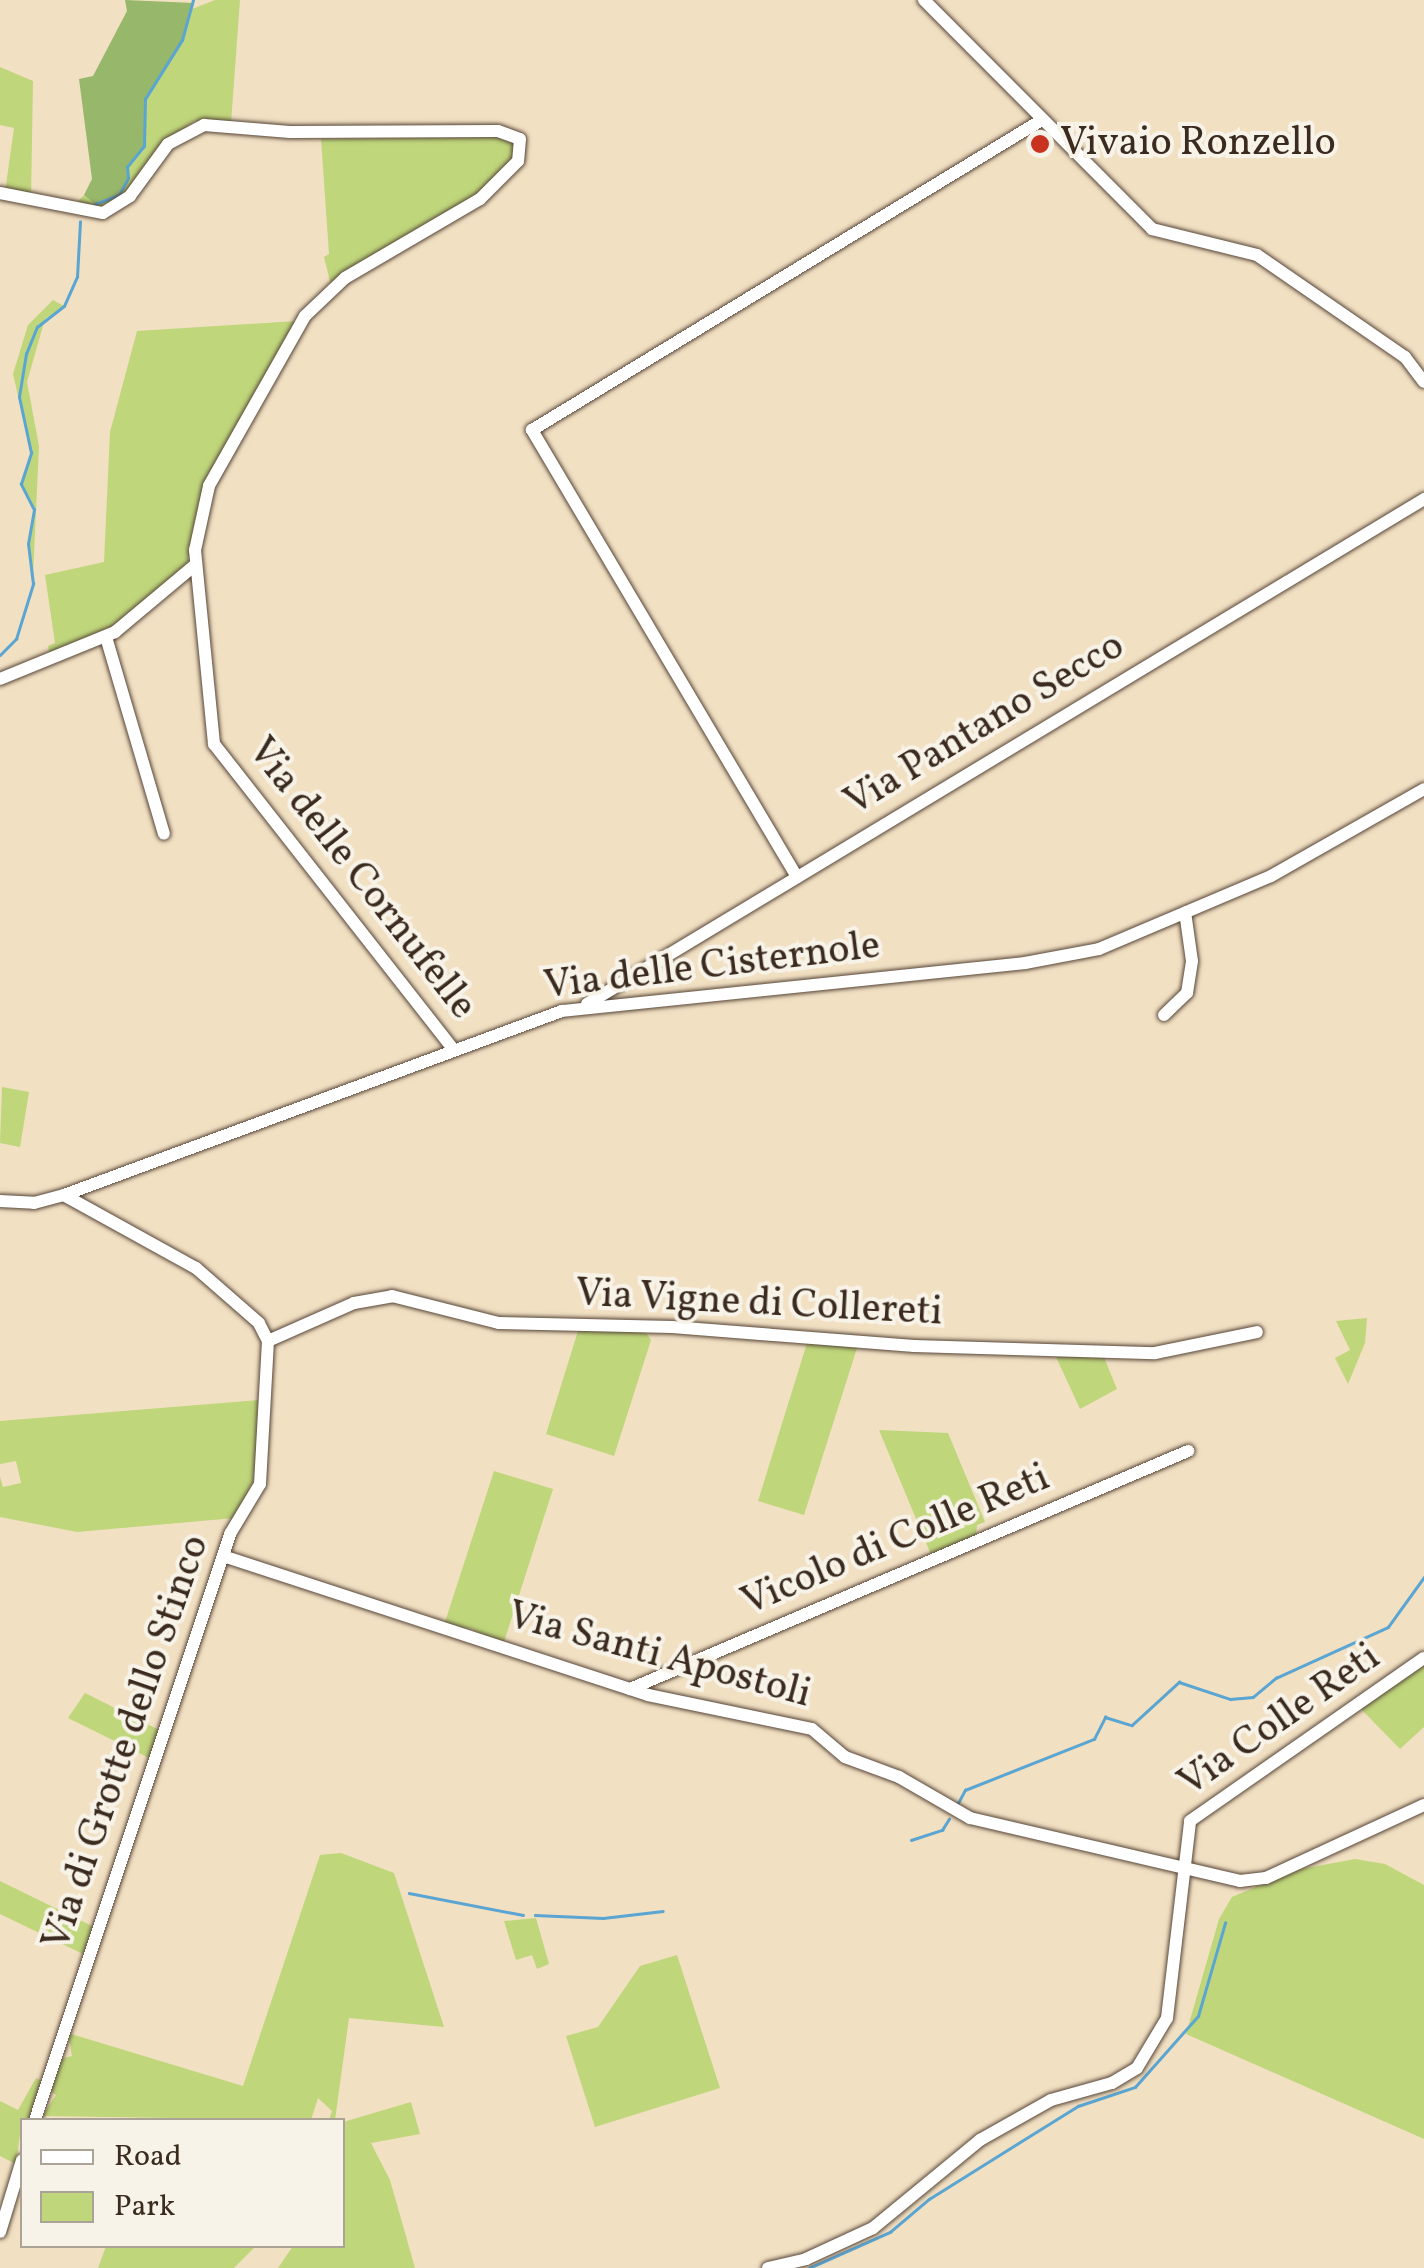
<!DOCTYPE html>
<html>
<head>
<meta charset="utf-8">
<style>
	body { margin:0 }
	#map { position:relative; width:1424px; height:2268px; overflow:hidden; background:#f2e0c3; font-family:Vollkorn,serif }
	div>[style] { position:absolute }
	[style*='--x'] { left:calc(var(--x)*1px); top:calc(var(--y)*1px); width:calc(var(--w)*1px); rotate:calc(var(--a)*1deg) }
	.green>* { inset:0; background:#bfd67b }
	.forest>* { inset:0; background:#97b76b }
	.stream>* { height:2.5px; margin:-1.25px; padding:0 1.25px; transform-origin:1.25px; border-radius:1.25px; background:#5aa5d2 }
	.roads { filter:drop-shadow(0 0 2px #564537) drop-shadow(0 0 2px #564537) }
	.minor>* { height:12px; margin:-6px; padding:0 6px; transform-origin:6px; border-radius:6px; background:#fff }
	.dots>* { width:28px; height:28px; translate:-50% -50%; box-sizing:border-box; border:5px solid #f7f3e8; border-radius:50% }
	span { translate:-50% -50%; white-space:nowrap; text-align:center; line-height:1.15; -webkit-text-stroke:8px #f7f3e8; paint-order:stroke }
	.poi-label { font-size:40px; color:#3b2a1e }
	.left { translate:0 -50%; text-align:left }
	.street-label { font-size:40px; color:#3b2a1e }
	.legend { position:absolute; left:20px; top:2118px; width:325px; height:130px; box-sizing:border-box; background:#f7f3e8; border:2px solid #aca397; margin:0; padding:12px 18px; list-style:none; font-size:30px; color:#3b2a1e }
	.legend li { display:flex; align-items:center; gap:20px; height:50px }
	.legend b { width:50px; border:2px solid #aca397 }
</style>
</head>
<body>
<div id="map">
	<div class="green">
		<div style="clip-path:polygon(215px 0,240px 0,231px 123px,194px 121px,164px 144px,139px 180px,108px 209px,72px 208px,84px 195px,95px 203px,144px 145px,145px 99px,182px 40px,192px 9px)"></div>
		<div style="clip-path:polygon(0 67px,33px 81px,31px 197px,5px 192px,14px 128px,0 125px)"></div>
		<div style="clip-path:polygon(508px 137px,516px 139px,513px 160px,470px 206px,331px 285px,324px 257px,329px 254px,321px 139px)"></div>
		<div style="clip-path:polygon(53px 300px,64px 306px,45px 319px,27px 382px,39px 446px,33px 576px,28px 544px,34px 510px,21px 484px,31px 453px,13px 374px,28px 325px)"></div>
		<div style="clip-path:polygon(297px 321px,206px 480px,187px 563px,120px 628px,50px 656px,48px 646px,55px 643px,45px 575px,104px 562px,110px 432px,137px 331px)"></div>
		<div style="clip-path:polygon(2px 1087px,29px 1092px,20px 1147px,0 1143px)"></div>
		<div style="clip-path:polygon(1367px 1318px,1365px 1343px,1348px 1384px,1335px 1358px,1350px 1350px,1336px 1321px)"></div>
		<div style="clip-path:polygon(578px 1331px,645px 1331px,651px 1340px,614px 1456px,546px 1434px)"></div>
		<div style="clip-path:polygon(807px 1343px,858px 1345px,804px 1515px,758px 1501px)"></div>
		<div style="clip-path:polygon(1103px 1355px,1117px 1389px,1080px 1409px,1056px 1357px)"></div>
		<div style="clip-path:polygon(258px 1400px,255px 1477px,235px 1518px,77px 1532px,0 1517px,0 1477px,3px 1487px,21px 1483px,16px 1461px,0 1464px,0 1421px)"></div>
		<div style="clip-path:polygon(879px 1430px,948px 1433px,985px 1522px,977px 1525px,976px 1537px,932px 1557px)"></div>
		<div style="clip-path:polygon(494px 1471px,553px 1489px,503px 1645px,472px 1629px,444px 1625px)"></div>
		<div style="clip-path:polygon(1424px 1663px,1424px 1727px,1400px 1749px,1360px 1708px)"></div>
		<div style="clip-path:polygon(85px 1693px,159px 1730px,149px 1758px,68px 1718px)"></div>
		<div style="clip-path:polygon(341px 1853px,394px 1873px,444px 2027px,349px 2018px,335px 2120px,329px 2120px,332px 2111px,318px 2098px,311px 2120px,42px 2116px,56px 2095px,50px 2091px,60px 2059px,72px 2056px,68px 2033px,243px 2086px,320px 1855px)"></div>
		<div style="clip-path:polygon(1355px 1859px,1385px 1864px,1424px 1885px,1424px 2139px,1186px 2034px,1219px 1919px,1232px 1897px,1296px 1870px)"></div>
		<div style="clip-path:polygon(0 1881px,94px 1927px,85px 1955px,0 1914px)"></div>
		<div style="clip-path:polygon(536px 1918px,549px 1964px,537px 1969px,532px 1955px,516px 1960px,504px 1921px)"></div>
		<div style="clip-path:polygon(677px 1955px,720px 2088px,595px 2127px,566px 2036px,598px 2027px,640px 1966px)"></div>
		<div style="clip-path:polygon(36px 2078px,42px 2081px,30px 2120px,22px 2120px,16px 2164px,0 2156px,0 2101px,18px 2110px)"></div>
		<div style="clip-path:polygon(411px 2102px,420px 2134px,371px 2143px,390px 2180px,415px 2268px,278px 2268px,293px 2246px,342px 2246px,343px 2122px)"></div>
		<div style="clip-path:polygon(106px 2246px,256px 2246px,234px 2268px,98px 2268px)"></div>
	</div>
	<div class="forest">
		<div style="clip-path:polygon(125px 0,194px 3px,182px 40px,146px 99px,144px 146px,127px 166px,128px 178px,119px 195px,95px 204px,84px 195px,92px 179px,79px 79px,93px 76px,127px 11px)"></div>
	</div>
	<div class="stream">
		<div style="--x:95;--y:204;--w:26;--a:-21"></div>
		<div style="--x:119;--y:195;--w:19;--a:-62"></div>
		<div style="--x:128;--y:178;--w:11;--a:-95"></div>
		<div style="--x:127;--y:167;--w:27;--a:-51"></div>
		<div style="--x:144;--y:146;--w:47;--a:-88.8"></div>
		<div style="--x:145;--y:99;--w:70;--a:-57.9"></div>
		<div style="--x:182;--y:40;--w:41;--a:-74.6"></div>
		<div style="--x:0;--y:655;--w:23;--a:-45"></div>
		<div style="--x:16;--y:639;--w:58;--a:-72.8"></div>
		<div style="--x:33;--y:584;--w:40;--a:-97.1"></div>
		<div style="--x:28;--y:544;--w:35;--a:-80"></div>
		<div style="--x:34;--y:510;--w:29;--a:-117"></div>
		<div style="--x:21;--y:484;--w:33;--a:-72"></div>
		<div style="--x:31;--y:453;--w:57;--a:-102.1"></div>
		<div style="--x:19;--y:397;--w:44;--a:-80.8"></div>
		<div style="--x:26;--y:354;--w:29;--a:-68"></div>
		<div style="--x:37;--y:327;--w:34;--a:-38"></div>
		<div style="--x:64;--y:306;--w:32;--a:-66"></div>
		<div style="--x:77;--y:277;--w:55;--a:-86.9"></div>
		<div style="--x:957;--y:1805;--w:17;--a:-62"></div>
		<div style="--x:965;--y:1790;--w:139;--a:-21.6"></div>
		<div style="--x:1094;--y:1739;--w:25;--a:-63"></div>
		<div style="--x:1105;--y:1717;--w:28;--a:17"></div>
		<div style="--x:1132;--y:1725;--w:64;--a:-42.5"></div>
		<div style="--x:1179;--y:1682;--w:54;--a:18.4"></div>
		<div style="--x:1230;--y:1699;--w:23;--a:-5"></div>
		<div style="--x:1253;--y:1697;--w:30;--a:-40"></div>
		<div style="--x:1276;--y:1678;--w:123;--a:-24.5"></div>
		<div style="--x:1388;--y:1627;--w:62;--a:-54.2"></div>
		<div style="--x:911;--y:1840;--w:33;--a:-18"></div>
		<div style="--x:942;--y:1830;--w:13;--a:-58"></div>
		<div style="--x:409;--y:1893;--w:116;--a:10.9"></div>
		<div style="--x:535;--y:1915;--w:68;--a:2.5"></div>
		<div style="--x:603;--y:1918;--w:60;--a:-6.7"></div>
		<div style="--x:809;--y:2268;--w:89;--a:-24"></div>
		<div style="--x:890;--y:2232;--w:51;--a:-40.2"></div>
		<div style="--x:929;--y:2199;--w:176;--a:-32"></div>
		<div style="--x:1078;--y:2106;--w:60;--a:-18.4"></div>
		<div style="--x:1135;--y:2087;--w:95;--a:-48.4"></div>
		<div style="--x:1198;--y:2016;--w:97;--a:-73.8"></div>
	</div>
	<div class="roads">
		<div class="minor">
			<div style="--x:924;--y:0;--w:323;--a:45.1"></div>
			<div style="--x:1152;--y:229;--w:108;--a:13.9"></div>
			<div style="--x:1257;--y:255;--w:180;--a:34.6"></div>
			<div style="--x:1405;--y:357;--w:31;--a:53"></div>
			<div style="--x:0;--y:193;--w:105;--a:11"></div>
			<div style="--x:103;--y:213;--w:32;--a:-32"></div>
			<div style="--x:130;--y:196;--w:64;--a:-53.8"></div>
			<div style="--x:168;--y:144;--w:41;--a:-27.8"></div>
			<div style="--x:204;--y:125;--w:86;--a:4.7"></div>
			<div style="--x:290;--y:132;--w:208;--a:-0.3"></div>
			<div style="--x:498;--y:131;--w:23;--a:20"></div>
			<div style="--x:520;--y:139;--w:22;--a:95"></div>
			<div style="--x:518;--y:161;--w:54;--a:135"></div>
			<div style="--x:480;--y:199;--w:156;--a:149.7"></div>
			<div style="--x:345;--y:278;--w:55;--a:136.5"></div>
			<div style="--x:305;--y:316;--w:195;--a:119.5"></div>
			<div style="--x:209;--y:486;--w:66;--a:102.3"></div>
			<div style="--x:195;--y:550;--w:195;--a:84.4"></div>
			<div style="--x:214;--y:744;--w:389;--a:51.9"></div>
			<div style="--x:106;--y:637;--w:205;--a:73.6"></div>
			<div style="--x:0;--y:679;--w:124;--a:-22.2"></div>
			<div style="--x:115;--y:632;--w:104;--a:-39.9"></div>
			<div style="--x:797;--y:877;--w:520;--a:-120.66"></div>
			<div style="--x:532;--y:430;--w:595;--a:-31.31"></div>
			<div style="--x:587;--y:1004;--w:978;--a:-31.1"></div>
			<div style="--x:1164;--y:1015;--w:32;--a:-44"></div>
			<div style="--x:1187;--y:993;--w:32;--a:-81"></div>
			<div style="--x:1192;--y:961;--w:49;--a:-98.1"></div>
			<div style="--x:0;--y:1201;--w:34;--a:3"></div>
			<div style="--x:34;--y:1203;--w:31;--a:-15"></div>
			<div style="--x:64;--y:1195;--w:531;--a:-20.28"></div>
			<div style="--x:562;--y:1011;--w:465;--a:-5.9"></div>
			<div style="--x:1025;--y:963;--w:75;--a:-10.7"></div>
			<div style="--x:1099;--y:949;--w:187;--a:-23"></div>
			<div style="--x:1271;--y:876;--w:176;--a:-29.6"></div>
			<div style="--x:268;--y:1341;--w:94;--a:-23.8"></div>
			<div style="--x:354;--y:1303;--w:39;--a:-10"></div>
			<div style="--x:392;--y:1296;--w:110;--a:14.2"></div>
			<div style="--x:499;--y:1323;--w:173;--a:1.3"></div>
			<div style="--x:672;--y:1327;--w:243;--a:4.5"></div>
			<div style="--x:914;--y:1346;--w:241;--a:1.7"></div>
			<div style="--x:1155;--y:1353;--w:104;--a:-11.6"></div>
			<div style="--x:223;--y:1556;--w:447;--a:18.1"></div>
			<div style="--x:648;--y:1695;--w:167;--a:11.7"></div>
			<div style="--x:812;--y:1729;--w:43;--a:40.3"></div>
			<div style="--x:845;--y:1757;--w:58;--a:20.3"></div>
			<div style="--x:899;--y:1777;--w:82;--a:30"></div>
			<div style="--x:970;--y:1818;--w:277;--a:13.1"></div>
			<div style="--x:1240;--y:1881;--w:26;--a:-7"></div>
			<div style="--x:1266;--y:1878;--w:174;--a:-24.8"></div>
			<div style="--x:630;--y:1689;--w:607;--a:-23.1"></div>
			<div style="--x:35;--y:2120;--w:618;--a:-71.59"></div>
			<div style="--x:230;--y:1534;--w:58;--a:-59"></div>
			<div style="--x:260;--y:1484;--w:143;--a:-86.8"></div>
			<div style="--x:268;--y:1341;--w:20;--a:-117"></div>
			<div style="--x:259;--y:1323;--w:84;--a:-138.9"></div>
			<div style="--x:196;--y:1268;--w:151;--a:-151.1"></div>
			<div style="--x:0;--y:2232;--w:75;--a:-73"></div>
			<div style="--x:768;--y:2268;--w:39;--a:-13"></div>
			<div style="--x:806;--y:2259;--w:74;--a:-24.8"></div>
			<div style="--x:873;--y:2228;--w:139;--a:-39.4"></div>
			<div style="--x:980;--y:2140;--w:81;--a:-29.4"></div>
			<div style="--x:1051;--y:2100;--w:63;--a:-15.6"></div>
			<div style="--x:1112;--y:2083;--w:29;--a:-31"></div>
			<div style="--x:1137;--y:2068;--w:58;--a:-59"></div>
			<div style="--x:1167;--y:2018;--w:198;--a:-83.3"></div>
			<div style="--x:1190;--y:1821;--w:285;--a:-34.9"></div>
		</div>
	</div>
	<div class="dots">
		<div style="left:1040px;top:144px;background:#c8321e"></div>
	</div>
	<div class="poi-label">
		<span class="left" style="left:1060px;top:144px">Vivaio Ronzello</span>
	</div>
	<div class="street-label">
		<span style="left:985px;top:725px;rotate:-31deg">Via Pantano Secco</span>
		<span style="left:361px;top:879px;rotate:52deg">Via delle Cornufelle</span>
		<span style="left:712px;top:967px;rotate:-7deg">Via delle Cisternole</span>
		<span style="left:759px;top:1304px;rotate:3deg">Via Vigne di Collereti</span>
		<span style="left:896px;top:1541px;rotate:-23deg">Vicolo di Colle Reti</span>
		<span style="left:659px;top:1656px;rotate:15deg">Via Santi Apostoli</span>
		<span style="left:1280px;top:1721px;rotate:-35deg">Via Colle Reti</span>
		<span style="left:127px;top:1743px;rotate:-71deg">Via di Grotte dello Stinco</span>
	</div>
	<ul class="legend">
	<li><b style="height:12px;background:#fff"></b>Road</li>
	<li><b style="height:28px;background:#bfd67b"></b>Park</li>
	</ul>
</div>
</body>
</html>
